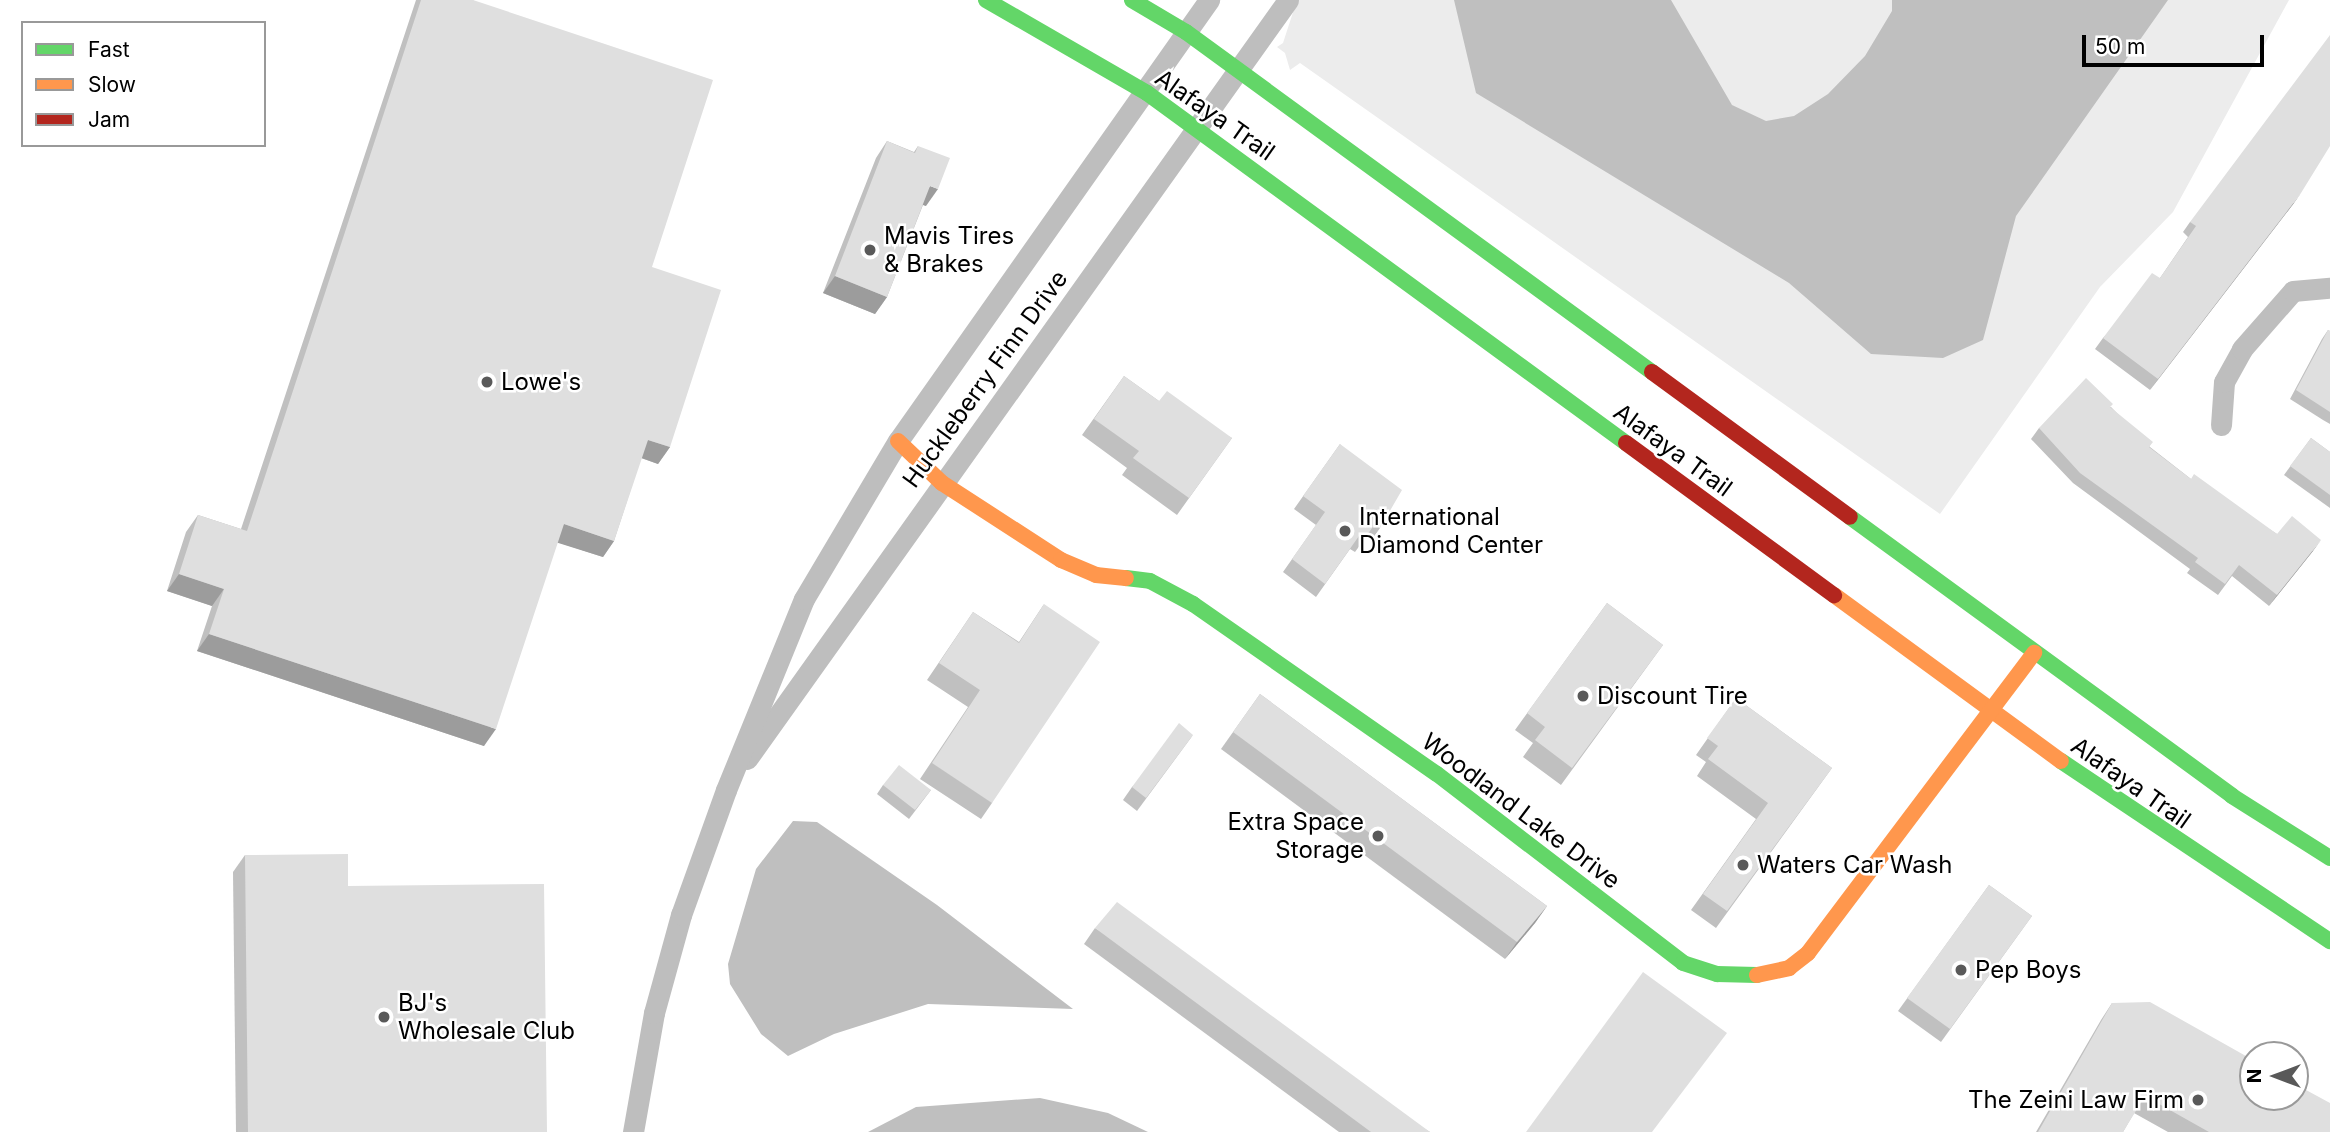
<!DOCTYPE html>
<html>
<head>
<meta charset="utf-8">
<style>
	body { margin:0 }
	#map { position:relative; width:2330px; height:1132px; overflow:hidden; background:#fff; font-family:Inter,sans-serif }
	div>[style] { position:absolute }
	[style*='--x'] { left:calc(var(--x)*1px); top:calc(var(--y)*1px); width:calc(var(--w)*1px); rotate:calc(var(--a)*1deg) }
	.green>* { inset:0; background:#ececec }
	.water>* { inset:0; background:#bfbfbf }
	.street>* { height:21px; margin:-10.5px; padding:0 10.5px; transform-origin:10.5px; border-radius:10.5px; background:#bebebe }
	.fast>* { height:16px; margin:-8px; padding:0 8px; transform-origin:8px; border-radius:8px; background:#63d668 }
	.slow>* { height:16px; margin:-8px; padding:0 8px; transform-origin:8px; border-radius:8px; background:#ff974d }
	.jam>* { height:16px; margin:-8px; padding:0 8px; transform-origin:8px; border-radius:8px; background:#b3261e }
	.wall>* { inset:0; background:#c0c0c0 }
	.shaded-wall>* { inset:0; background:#9c9c9c }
	.building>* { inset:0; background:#dfdfdf }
	.dots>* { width:19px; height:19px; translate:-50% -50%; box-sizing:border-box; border:4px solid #fff; border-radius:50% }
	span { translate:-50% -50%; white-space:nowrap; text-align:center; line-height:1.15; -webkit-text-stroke:5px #fff; paint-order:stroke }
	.street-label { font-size:24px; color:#000 }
	.poi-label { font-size:24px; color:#000 }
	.left { translate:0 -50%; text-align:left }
	.right { translate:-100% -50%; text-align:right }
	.legend { position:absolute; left:21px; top:21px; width:245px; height:126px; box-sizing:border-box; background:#fff; border:2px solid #999; margin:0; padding:9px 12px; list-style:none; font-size:21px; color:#000 }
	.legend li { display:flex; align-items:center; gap:14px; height:35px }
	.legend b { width:35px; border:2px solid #999 }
	.north { position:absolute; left:2239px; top:1041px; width:70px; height:70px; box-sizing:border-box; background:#fff; border:2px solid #999; border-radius:50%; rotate:270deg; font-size:19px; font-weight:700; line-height:28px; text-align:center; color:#000 }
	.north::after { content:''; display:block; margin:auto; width:24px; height:32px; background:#595959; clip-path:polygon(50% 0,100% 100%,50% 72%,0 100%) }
	.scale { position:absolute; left:2082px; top:35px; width:182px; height:32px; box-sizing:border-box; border:4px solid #000; border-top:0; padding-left:9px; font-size:21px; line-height:24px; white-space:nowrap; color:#000; -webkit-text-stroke:5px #fff; paint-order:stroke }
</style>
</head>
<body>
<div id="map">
	<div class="green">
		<div style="clip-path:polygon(1297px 0,2289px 0,2173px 212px,2100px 287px,1940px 514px,1300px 63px,1290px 70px,1285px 53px,1277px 47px,1283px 43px)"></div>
	</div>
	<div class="water">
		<div style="clip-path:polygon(1454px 0,1671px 0,1732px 105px,1766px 121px,1794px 116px,1828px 94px,1865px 56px,1892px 11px,1892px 0,2168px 0,2016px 216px,1983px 340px,1943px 358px,1871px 354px,1789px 283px,1476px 93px)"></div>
		<div style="clip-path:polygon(793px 821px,817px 822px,937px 905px,1073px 1009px,928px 1004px,834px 1034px,788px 1056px,761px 1034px,730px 984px,728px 964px,756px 869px)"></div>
		<div style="clip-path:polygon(1040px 1098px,1108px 1113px,1148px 1132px,868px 1132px,916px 1107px)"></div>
	</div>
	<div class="street">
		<div style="--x:2221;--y:425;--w:43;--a:-86"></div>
		<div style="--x:2224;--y:382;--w:38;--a:-61"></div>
		<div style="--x:2242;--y:349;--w:77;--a:-48.7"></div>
		<div style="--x:2293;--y:291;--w:37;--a:-5"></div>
		<div style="--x:747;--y:759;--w:932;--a:-54.52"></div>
		<div style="--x:633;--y:1132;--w:121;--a:-80"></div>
		<div style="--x:654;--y:1013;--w:102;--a:-74.6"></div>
		<div style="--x:681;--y:915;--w:133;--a:-70.2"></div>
		<div style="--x:726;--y:790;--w:206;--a:-67.8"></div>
		<div style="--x:804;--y:599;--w:184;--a:-59.3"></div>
		<div style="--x:898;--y:441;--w:540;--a:-54.81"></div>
	</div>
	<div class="fast">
		<div style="--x:986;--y:0;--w:186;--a:30"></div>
		<div style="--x:1147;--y:93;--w:593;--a:36.16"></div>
		<div style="--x:1132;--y:0;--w:63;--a:30.7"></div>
		<div style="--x:1186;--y:32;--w:577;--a:36.12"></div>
		<div style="--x:1850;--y:517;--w:473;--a:36.1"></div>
		<div style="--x:2232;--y:796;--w:116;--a:32.3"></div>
		<div style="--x:1126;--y:578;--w:24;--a:7"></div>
		<div style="--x:1150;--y:581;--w:49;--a:28.1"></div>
		<div style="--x:1193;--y:604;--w:297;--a:34.9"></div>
		<div style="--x:1437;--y:774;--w:310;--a:37.5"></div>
		<div style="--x:1683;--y:963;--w:36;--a:18"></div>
		<div style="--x:1717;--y:974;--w:40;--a:1.4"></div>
		<div style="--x:2061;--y:761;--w:324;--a:33.8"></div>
	</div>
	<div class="slow">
		<div style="--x:898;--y:441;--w:61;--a:43.7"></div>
		<div style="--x:942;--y:483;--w:142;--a:32.9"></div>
		<div style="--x:1061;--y:560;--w:38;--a:23"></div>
		<div style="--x:1096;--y:575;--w:30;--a:6"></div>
		<div style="--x:1834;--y:595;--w:281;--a:36.2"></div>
		<div style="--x:1757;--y:975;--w:33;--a:-12"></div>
		<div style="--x:1789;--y:968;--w:24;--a:-38"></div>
		<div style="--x:1808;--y:953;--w:376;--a:-53"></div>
	</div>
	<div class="jam">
		<div style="--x:1652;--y:372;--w:245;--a:36.2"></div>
		<div style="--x:1626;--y:443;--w:258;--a:36.2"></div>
	</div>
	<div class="wall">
		<div style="clip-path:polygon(416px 0,473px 0,652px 267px,670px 447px,658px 464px,641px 458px,614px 541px,603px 557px,557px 542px,484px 746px,197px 651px,212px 606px,167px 591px,186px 532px,198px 515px,241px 529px)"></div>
		<div style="clip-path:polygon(887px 141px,914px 152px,918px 146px,926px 206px,923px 205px,887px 297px,875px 314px,823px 293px,876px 158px)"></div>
		<div style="clip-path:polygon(2294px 203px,2150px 390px,2095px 349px,2103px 338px,2160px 278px,2188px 237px,2183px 232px,2190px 222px)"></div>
		<div style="clip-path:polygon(2328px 330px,2330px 331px,2330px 424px,2323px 420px,2290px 399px,2322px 339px)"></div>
		<div style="clip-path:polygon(1124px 376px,1159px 401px,1232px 438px,1177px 515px,1122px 475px,1127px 468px,1082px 435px)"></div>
		<div style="clip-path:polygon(2111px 407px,2150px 447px,2191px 479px,2277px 534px,2313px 551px,2269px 606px,2232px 576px,2218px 595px,2187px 573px,2190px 569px,2073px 483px,2031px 439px,2039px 428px)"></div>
		<div style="clip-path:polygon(2311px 438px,2330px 452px,2330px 508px,2284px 475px)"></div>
		<div style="clip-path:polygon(1340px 444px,1380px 528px,1371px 541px,1366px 537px,1355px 552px,1350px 549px,1316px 597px,1283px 572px,1316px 525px,1294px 509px)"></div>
		<div style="clip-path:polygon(1607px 603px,1663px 645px,1561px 785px,1523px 757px,1533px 743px,1515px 730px)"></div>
		<div style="clip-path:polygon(1044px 604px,992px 803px,981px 819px,920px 779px,968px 707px,927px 680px,973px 612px,1019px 642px)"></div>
		<div style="clip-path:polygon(1260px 694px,1547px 906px,1535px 923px,1505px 959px,1221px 749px)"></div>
		<div style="clip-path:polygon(1736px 698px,1832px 768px,1716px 928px,1691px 910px,1756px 819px,1697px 776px,1706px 762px,1696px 755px)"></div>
		<div style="clip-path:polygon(1193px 735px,1137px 811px,1123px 800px,1132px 787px)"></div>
		<div style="clip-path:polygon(883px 785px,931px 790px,909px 819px,877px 794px)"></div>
		<div style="clip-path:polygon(245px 855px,547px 1132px,236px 1132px,233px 872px)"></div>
		<div style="clip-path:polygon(1989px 885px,2032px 916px,1941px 1042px,1898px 1011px)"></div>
		<div style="clip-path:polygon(1095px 928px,1430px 1132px,1339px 1132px,1084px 944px)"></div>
		<div style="clip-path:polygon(2112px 1003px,2330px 1132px,2168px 1132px,2134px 1113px,2123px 1132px,2036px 1132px,2101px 1020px)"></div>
	</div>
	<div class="shaded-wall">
		<div style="clip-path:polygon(930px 186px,938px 189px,926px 206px,918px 203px)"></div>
		<div style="clip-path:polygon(2301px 193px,2294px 203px,2150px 390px,2158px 379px)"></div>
		<div style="clip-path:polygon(835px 276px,887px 297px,875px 314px,823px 293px)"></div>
		<div style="clip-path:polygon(648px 440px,670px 447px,658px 464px,636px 456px)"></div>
		<div style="clip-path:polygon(564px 524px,614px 541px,603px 557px,552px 541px)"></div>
		<div style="clip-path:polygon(2321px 540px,2313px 551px,2269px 606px,2277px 595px)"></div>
		<div style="clip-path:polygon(179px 574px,224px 589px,212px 606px,167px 591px)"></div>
		<div style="clip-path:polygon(209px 634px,496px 729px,484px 746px,197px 651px)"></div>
		<div style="clip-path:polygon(1547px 906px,1535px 923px,1505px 959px,1517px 942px)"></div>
	</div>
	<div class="building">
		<div style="clip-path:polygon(421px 0,473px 0,713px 80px,652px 267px,721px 290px,670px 447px,648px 440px,614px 541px,564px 524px,496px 729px,209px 634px,224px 589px,179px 574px,198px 515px,247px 531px)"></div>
		<div style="clip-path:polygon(2330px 35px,2330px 146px,2301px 193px,2158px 379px,2103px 338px,2152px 273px,2160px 278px,2196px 226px,2190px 222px)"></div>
		<div style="clip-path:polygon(887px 141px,915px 153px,918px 146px,950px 158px,938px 189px,930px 186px,887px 297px,835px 276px)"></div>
		<div style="clip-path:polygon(2328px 330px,2330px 331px,2330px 412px,2296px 390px)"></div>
		<div style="clip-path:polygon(1124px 376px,1159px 401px,1167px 391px,1232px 438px,1189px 498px,1133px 458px,1139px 451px,1094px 419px)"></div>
		<div style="clip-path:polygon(2086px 378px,2113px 404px,2110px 407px,2153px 442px,2149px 447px,2191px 479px,2194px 474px,2277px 534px,2292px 516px,2321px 540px,2277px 595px,2239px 565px,2225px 584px,2195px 562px,2198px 558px,2080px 473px,2039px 428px)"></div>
		<div style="clip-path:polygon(2311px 438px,2330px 452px,2330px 495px,2290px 466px)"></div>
		<div style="clip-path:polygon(1340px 444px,1402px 490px,1380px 528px,1375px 524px,1364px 539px,1359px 536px,1325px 584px,1292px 559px,1325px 512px,1303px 496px)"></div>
		<div style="clip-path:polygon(1607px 603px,1663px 645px,1572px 768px,1535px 740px,1545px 727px,1527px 713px)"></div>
		<div style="clip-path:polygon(1044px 604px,1100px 642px,992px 803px,932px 763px,980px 690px,939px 663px,973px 612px,1019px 643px)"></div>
		<div style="clip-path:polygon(1260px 694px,1547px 906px,1517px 942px,1233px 732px)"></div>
		<div style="clip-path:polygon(1736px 698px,1832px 768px,1727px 911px,1703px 894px,1768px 803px,1708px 759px,1718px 746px,1707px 738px)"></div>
		<div style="clip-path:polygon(1179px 723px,1193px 735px,1146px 798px,1132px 787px)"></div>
		<div style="clip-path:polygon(899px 765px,931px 790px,915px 810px,883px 785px)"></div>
		<div style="clip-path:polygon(348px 854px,348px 886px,544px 884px,547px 1132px,248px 1132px,245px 855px)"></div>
		<div style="clip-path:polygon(1989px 885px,2032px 916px,1950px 1029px,1907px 998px)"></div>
		<div style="clip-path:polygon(1117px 902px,1430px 1132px,1371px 1132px,1095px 928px)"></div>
		<div style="clip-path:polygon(1643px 972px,1727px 1033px,1652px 1132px,1526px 1132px)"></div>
		<div style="clip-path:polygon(2150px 1002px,2253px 1060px,2253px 1097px,2295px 1097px,2295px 1084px,2330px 1103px,2330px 1132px,2209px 1132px,2145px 1096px,2123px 1132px,2038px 1132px,2112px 1003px)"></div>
	</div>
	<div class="dots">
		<div style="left:870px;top:250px;background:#595959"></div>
		<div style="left:487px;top:382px;background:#595959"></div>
		<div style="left:1345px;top:531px;background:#595959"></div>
		<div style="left:1583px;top:696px;background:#595959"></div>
		<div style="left:1378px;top:836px;background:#595959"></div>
		<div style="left:1743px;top:865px;background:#595959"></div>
		<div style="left:1961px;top:970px;background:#595959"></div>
		<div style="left:384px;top:1017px;background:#595959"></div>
		<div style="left:2198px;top:1100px;background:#595959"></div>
	</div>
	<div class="street-label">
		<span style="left:1215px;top:115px;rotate:35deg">Alafaya Trail</span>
		<span style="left:985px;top:379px;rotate:-54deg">Huckleberry Finn Drive</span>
		<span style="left:1673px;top:450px;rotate:36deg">Alafaya Trail</span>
		<span style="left:2131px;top:783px;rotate:35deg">Alafaya Trail</span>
		<span style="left:1521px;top:811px;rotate:37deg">Woodland Lake Drive</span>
	</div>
	<div class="poi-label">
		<span class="left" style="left:884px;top:250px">Mavis Tires<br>&amp; Brakes</span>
		<span class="left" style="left:501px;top:382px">Lowe's</span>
		<span class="left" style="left:1359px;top:531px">International<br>Diamond Center</span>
		<span class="left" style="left:1597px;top:696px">Discount Tire</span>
		<span class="right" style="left:1364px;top:836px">Extra Space<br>Storage</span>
		<span class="left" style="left:1757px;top:865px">Waters Car Wash</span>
		<span class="left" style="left:1975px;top:970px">Pep Boys</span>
		<span class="left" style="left:398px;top:1017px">BJ's<br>Wholesale Club</span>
		<span class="right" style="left:2184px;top:1100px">The Zeini Law Firm</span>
	</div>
	<ul class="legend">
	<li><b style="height:9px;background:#63d668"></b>Fast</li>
	<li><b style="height:9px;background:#ff974d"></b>Slow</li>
	<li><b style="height:9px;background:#b3261e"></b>Jam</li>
	</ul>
	<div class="north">N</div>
	<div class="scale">50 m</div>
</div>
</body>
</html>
